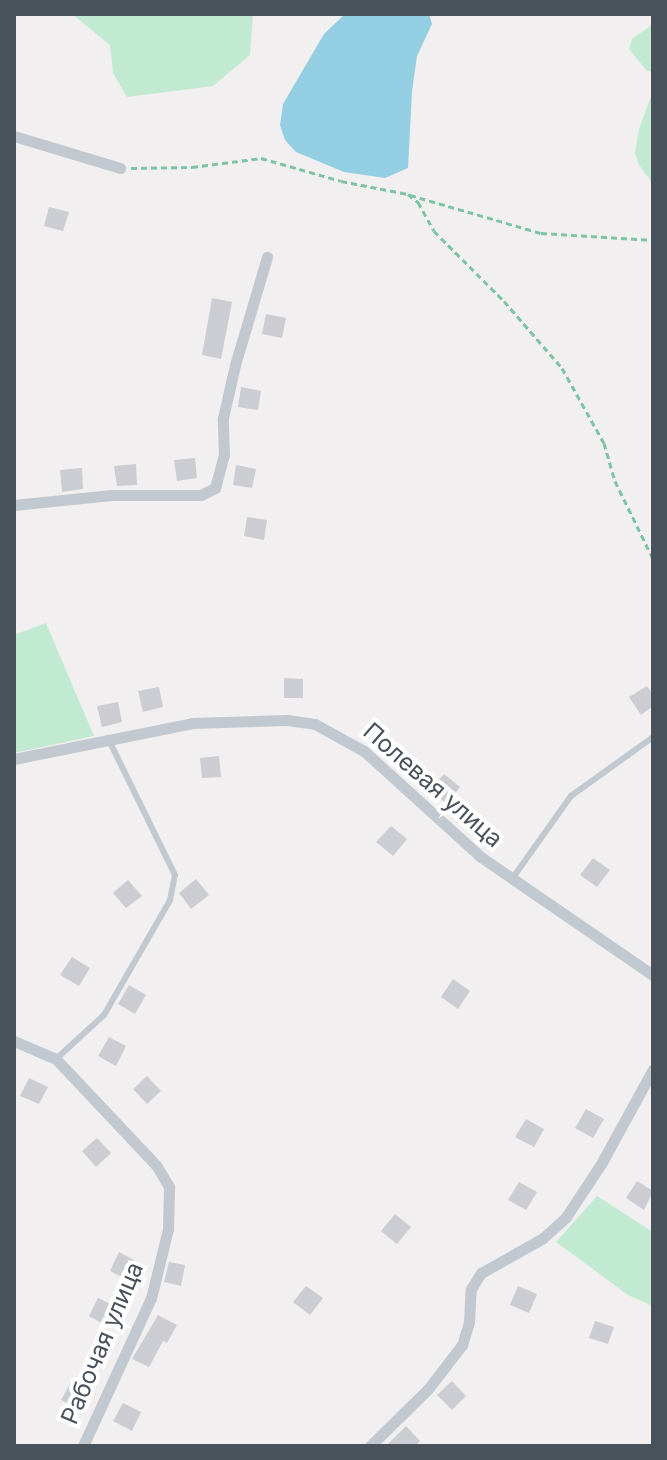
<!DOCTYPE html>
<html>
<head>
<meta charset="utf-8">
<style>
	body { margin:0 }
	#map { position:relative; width:667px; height:1460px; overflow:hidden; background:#f1efef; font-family:Inter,sans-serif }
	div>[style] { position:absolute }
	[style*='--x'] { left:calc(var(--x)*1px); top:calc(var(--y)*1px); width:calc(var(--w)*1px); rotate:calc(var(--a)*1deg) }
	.green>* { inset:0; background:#c2ead3 }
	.water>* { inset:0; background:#93cee2 }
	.building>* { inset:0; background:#cccdd2 }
	.path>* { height:3px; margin-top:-1.5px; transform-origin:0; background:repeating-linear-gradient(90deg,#7dc4a4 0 6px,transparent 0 10px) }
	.lane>* { height:6px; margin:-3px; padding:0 3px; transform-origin:3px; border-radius:3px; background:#c1c8cf }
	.street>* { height:11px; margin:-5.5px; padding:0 5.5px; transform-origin:5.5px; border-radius:5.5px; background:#c1c8cf }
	span { translate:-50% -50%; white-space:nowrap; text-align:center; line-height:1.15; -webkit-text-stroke:8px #fff; paint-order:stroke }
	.street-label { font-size:24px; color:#49515a }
	.frame { position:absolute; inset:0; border:16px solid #49515a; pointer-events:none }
</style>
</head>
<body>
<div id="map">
	<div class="green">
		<div style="clip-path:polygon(72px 14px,253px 14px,250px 55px,213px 86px,127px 97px,113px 73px,110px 45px)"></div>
		<div style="clip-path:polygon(653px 24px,653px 72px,647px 71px,629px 49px,632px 39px)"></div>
		<div style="clip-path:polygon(653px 91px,653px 184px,639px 165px,635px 153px,639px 129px)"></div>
		<div style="clip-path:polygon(46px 623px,94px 736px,14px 753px,14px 635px)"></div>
		<div style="clip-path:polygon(597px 1196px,653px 1232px,653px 1306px,628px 1295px,556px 1242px)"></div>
	</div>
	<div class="water">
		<div style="clip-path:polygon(429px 14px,432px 24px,417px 56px,412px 91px,408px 168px,385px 178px,344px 172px,296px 152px,285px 140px,280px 125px,283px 104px,324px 34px,345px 14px)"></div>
	</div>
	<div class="building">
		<div style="clip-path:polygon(49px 207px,69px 212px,63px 231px,44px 226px)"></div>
		<div style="clip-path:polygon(212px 298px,232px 302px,221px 359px,202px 355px)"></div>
		<div style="clip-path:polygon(266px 314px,286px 318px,282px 338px,262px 334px)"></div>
		<div style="clip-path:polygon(241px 387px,261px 391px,258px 410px,238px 407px)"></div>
		<div style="clip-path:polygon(195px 458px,197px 478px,177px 481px,174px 460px)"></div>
		<div style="clip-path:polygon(136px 464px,137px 485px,117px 486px,114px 466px)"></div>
		<div style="clip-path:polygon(236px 465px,256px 469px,252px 488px,233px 485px)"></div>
		<div style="clip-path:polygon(82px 468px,83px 489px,62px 492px,60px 470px)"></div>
		<div style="clip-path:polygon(247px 517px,267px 520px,264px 540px,244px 536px)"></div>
		<div style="clip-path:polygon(284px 678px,303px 679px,303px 698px,284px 698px)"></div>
		<div style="clip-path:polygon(647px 686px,653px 695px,653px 706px,641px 715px,629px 697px)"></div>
		<div style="clip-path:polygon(159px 687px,163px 707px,143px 712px,138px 691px)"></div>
		<div style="clip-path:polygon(118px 702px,122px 722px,102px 727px,97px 706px)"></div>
		<div style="clip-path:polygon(219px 756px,221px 777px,202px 778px,200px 758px)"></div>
		<div style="clip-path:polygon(444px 774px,460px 787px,447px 804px,430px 790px)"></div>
		<div style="clip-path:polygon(391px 826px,407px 839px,393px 856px,376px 842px)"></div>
		<div style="clip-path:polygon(593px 858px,610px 870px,597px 887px,580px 875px)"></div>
		<div style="clip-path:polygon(196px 879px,209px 895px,191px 909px,179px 893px)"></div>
		<div style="clip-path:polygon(128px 880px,142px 896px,126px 908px,113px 893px)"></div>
		<div style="clip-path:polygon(72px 957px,90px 968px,79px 986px,60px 975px)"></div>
		<div style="clip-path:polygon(453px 979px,470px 991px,458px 1009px,441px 997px)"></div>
		<div style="clip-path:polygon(129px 985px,146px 995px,135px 1014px,118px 1004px)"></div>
		<div style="clip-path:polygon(109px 1037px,126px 1046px,116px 1066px,98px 1056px)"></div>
		<div style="clip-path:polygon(147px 1076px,161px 1091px,147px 1104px,133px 1089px)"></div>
		<div style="clip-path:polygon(29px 1078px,48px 1087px,39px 1104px,20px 1096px)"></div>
		<div style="clip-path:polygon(586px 1109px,604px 1119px,593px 1138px,575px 1128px)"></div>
		<div style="clip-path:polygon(526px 1119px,544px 1129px,534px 1147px,515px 1137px)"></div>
		<div style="clip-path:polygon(97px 1138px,111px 1153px,96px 1167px,82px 1151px)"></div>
		<div style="clip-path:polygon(637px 1181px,653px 1191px,644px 1210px,626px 1198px)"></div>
		<div style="clip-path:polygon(519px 1182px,537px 1192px,526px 1210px,508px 1200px)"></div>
		<div style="clip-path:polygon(395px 1214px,411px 1227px,397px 1244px,381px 1231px)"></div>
		<div style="clip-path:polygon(119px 1252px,138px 1262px,128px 1280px,110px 1271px)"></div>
		<div style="clip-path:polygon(169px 1262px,185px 1265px,181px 1286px,164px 1282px)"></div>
		<div style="clip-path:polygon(306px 1286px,323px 1298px,310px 1315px,293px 1302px)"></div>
		<div style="clip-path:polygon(518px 1286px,537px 1294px,529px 1313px,510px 1305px)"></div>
		<div style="clip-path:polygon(98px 1298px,117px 1307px,107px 1326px,89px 1316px)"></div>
		<div style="clip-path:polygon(158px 1315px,177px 1325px,167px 1343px,163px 1341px,149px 1367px,132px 1359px)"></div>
		<div style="clip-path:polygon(595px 1321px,614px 1327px,608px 1344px,589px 1338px)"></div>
		<div style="clip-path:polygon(452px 1381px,466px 1396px,452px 1410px,437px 1395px)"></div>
		<div style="clip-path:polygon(71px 1382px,90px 1391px,80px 1409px,61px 1400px)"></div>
		<div style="clip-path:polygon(123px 1403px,141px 1412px,132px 1431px,113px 1421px)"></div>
		<div style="clip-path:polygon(406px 1426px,420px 1441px,415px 1446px,386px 1446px)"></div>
	</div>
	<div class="path">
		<div style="--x:131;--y:168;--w:61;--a:-0.9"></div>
		<div style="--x:192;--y:167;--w:70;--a:-7.4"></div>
		<div style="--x:261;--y:158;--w:83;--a:16"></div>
		<div style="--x:341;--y:181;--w:68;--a:11"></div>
		<div style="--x:408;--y:194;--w:13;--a:39"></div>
		<div style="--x:418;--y:202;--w:33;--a:61"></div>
		<div style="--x:434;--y:231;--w:99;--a:45"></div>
		<div style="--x:504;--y:301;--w:89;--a:49.1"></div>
		<div style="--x:562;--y:368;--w:86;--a:60.8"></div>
		<div style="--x:604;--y:443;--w:40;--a:74"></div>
		<div style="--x:615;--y:481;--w:87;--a:64"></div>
		<div style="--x:410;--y:195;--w:136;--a:16.2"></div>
		<div style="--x:541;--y:233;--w:112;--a:3.6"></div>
	</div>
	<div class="lane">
		<div style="--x:512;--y:879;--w:102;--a:-54.6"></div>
		<div style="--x:571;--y:796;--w:101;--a:-35.7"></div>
		<div style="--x:56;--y:1059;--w:65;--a:-42.5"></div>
		<div style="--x:104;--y:1015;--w:133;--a:-60.1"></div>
		<div style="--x:170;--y:900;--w:25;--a:-79"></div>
		<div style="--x:175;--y:875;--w:153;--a:-116.1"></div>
	</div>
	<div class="street">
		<div style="--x:14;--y:136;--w:111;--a:16.8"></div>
		<div style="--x:14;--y:505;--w:98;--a:-5.9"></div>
		<div style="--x:111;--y:495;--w:90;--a:0"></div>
		<div style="--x:201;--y:495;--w:16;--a:-27"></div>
		<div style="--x:215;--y:488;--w:34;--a:-75"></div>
		<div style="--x:224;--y:455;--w:37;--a:-92"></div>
		<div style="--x:223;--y:418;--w:54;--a:-77.2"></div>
		<div style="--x:235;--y:365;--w:113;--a:-73.5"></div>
		<div style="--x:14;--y:759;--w:182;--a:-11.4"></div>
		<div style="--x:192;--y:723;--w:95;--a:-1.8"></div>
		<div style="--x:287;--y:720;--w:28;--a:8"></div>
		<div style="--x:315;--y:724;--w:56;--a:28.9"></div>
		<div style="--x:364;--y:751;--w:158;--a:42.2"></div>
		<div style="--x:481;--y:857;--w:209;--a:34.5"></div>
		<div style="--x:14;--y:1041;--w:46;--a:23.2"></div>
		<div style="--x:56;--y:1059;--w:146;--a:46.7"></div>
		<div style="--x:156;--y:1165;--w:26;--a:59"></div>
		<div style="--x:169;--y:1187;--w:42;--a:91.4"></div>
		<div style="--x:168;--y:1229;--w:71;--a:103.8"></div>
		<div style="--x:151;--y:1298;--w:163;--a:114.7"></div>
		<div style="--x:370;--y:1446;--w:81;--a:-44.5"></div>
		<div style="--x:428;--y:1389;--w:56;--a:-52.3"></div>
		<div style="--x:462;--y:1345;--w:24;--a:-73"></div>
		<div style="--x:469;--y:1322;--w:33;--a:-87"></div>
		<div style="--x:471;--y:1289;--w:19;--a:-58"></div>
		<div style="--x:481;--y:1273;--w:71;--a:-29.4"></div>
		<div style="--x:543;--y:1238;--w:31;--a:-42"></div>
		<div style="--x:566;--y:1217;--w:64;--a:-56.6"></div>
		<div style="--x:601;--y:1164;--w:108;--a:-61.3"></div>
	</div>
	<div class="street-label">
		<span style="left:433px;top:785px;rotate:41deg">Полевая улица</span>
		<span style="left:102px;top:1343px;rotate:-67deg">Рабочая улица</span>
	</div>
	<div class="frame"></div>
</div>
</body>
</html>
